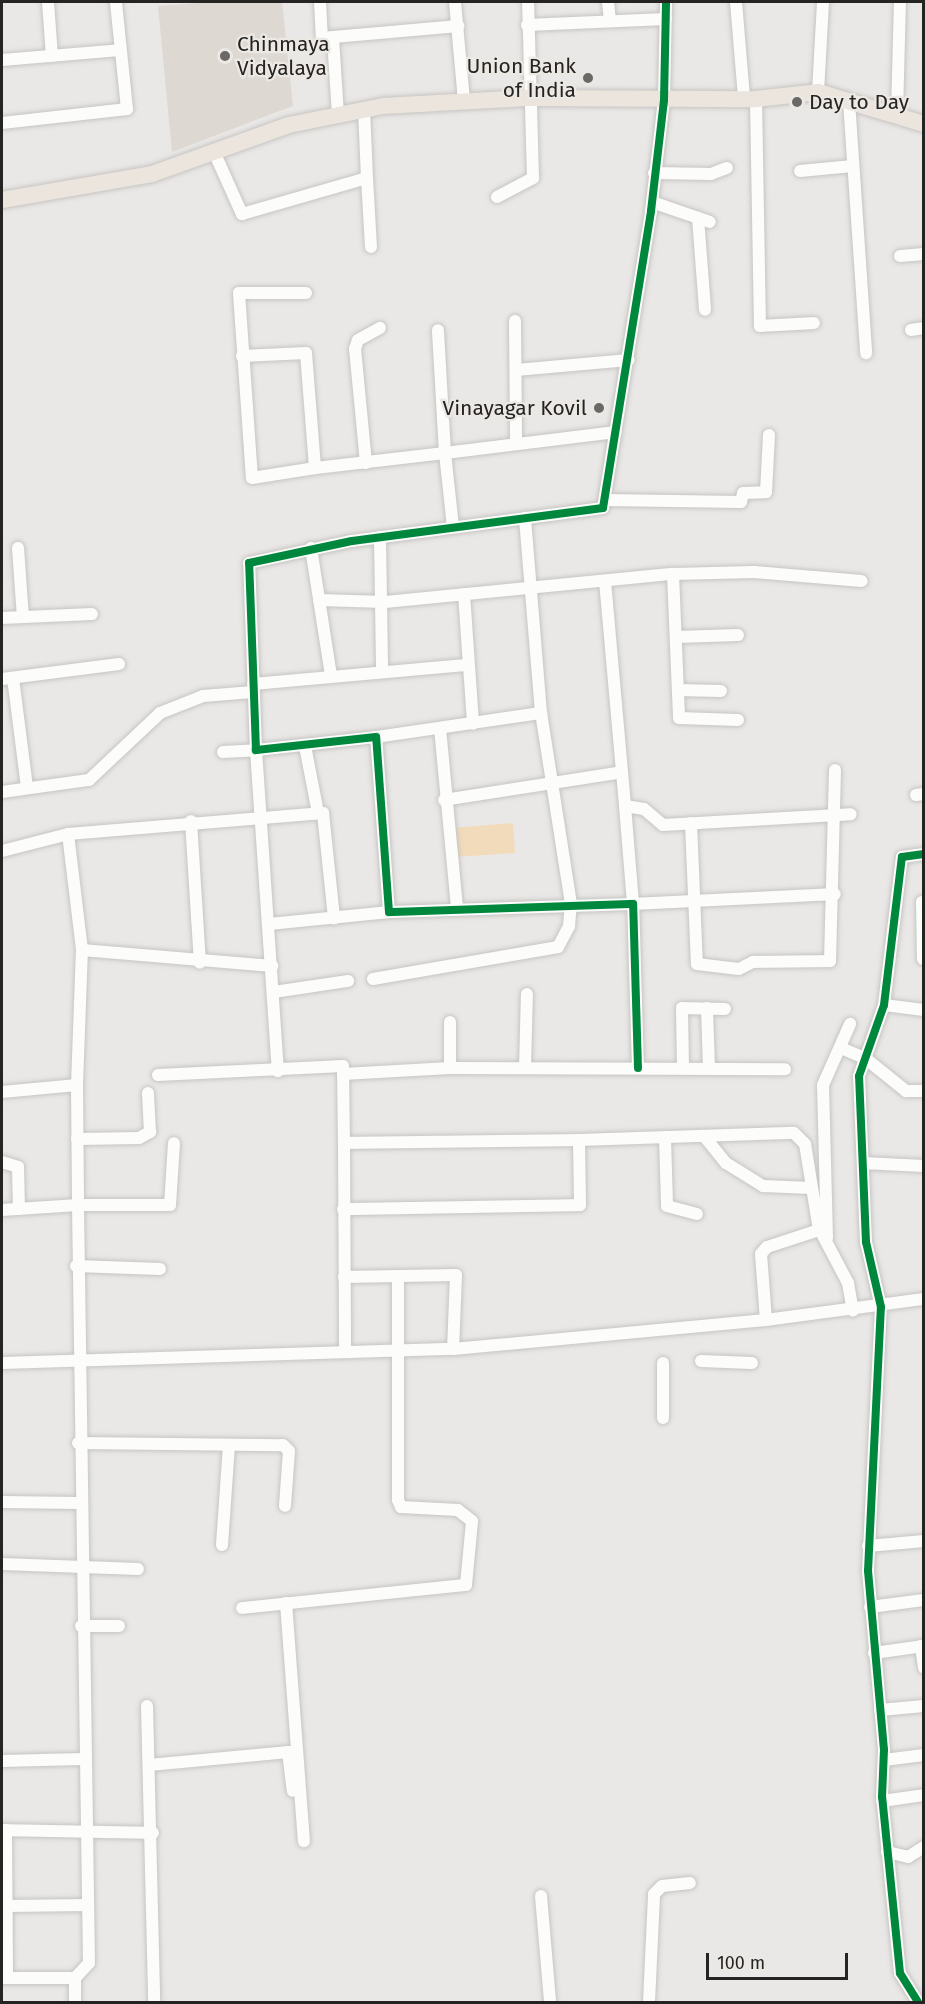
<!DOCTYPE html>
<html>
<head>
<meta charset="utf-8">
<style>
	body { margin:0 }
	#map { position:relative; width:925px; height:2004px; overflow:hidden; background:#eae8e6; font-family:"Fira Sans",sans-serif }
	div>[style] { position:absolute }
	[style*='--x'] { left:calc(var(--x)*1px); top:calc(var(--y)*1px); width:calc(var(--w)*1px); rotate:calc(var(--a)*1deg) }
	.built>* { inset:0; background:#ddd8d2 }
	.green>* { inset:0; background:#f1dbbb }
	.roads { filter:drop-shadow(0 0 2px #c6c5c3) drop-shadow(0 0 2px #c6c5c3) }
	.minor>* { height:12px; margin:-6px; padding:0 6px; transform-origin:6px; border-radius:6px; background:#fcfcfb }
	.major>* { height:16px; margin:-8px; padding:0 8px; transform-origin:8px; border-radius:8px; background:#ebe5dd }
	.cycleway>* { height:8px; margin:-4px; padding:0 4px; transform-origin:4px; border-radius:4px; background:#00873e }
	.dots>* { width:16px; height:16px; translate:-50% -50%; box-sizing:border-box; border:3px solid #ece9e4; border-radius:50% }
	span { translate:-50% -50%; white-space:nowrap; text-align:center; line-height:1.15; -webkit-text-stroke:4.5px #ece9e4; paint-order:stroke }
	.poi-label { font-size:21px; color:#252422 }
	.left { translate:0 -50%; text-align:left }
	.right { translate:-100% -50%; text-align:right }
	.frame { position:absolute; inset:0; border:3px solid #252422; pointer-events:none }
	.scale { position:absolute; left:706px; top:1953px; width:142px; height:27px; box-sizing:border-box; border:3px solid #252422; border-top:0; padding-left:8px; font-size:18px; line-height:21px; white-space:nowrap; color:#252422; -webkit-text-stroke:4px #ece9e4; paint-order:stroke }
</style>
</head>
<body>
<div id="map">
	<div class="built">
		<div style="clip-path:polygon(212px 2px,282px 2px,293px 106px,172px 152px,158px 6px)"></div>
	</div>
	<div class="green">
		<div style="clip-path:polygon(513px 823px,515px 853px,456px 857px,452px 828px)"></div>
	</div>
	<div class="roads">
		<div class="minor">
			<div style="--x:48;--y:2;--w:54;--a:85.8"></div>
			<div style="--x:320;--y:2;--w:36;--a:87"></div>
			<div style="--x:322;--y:38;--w:137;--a:-5"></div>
			<div style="--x:455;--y:2;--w:98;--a:84.8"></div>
			<div style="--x:608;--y:2;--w:19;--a:84"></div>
			<div style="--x:736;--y:2;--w:96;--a:85.2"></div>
			<div style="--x:527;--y:25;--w:139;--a:-2.5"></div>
			<div style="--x:333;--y:38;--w:77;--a:86.3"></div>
			<div style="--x:2;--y:60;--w:118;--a:-4.8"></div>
			<div style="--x:818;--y:92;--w:90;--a:-86.8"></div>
			<div style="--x:756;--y:99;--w:227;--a:89"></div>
			<div style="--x:760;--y:326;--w:54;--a:-3.2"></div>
			<div style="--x:849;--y:101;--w:253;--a:86.1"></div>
			<div style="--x:364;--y:109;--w:69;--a:87.5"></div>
			<div style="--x:897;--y:114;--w:112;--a:-88.5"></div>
			<div style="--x:2;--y:123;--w:126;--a:-6.4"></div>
			<div style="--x:127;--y:109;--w:108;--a:-95.9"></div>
			<div style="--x:215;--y:154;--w:66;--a:65.8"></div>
			<div style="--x:242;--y:214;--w:130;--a:-16.1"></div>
			<div style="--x:367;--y:178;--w:69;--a:86.7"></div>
			<div style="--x:800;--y:171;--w:53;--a:-5.4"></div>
			<div style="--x:654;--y:173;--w:57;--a:1"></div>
			<div style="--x:711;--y:174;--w:17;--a:-21"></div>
			<div style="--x:497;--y:197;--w:41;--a:-27.8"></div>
			<div style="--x:533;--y:178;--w:176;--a:-91.6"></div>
			<div style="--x:652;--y:202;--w:61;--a:19"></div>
			<div style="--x:698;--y:218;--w:92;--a:85.6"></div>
			<div style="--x:900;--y:256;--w:24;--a:-5"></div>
			<div style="--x:306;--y:293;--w:67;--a:180"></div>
			<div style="--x:239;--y:293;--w:185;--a:86"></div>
			<div style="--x:252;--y:478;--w:64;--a:-9"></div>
			<div style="--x:515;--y:321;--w:123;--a:89.5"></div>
			<div style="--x:911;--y:330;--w:13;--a:-9"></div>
			<div style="--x:242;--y:356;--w:64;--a:-2.7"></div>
			<div style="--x:306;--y:353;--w:115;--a:85.5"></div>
			<div style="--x:315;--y:468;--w:131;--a:-6.6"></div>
			<div style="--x:445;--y:453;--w:123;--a:-93.3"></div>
			<div style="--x:516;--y:370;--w:113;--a:-5.1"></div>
			<div style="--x:366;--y:463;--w:115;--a:-95.5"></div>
			<div style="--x:355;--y:349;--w:9;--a:-72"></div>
			<div style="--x:358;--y:340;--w:25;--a:-29"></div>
			<div style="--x:605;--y:500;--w:136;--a:0.8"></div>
			<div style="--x:741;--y:502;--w:9;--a:-77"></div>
			<div style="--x:743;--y:493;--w:23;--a:-2"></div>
			<div style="--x:766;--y:492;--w:57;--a:-87"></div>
			<div style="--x:453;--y:527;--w:74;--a:-96.2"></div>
			<div style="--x:445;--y:453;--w:172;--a:-7"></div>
			<div style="--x:380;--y:537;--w:131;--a:89.1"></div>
			<div style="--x:18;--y:548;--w:69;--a:85.9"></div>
			<div style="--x:311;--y:548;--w:130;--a:81.1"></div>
			<div style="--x:673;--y:574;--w:144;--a:87.6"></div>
			<div style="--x:679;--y:718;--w:59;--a:1.9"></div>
			<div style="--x:605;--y:581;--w:226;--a:84.9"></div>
			<div style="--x:625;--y:806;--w:19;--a:9"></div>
			<div style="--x:644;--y:809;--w:25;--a:40"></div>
			<div style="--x:663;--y:825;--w:188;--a:-3.3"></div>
			<div style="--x:464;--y:594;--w:130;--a:86"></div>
			<div style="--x:319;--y:600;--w:66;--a:1.7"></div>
			<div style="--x:385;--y:602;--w:289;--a:-5.6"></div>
			<div style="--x:673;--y:574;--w:81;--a:-1.4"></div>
			<div style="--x:754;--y:572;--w:108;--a:4.8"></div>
			<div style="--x:2;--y:618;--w:90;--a:-2.5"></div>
			<div style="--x:676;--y:637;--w:62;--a:-1.8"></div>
			<div style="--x:13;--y:678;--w:111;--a:82.7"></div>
			<div style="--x:2;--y:679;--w:118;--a:-7.3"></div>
			<div style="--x:253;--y:684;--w:216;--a:-5.1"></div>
			<div style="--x:678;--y:690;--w:43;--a:1.3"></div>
			<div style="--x:440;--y:728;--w:182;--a:84.6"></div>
			<div style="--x:376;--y:737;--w:167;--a:-8.3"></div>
			<div style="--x:305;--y:746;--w:68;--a:79"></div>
			<div style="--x:223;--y:752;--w:33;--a:-3"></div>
			<div style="--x:256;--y:750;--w:322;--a:86.1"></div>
			<div style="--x:2;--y:792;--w:88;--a:-7.9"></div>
			<div style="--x:89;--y:780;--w:98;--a:-43.3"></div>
			<div style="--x:160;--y:713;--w:46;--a:-21.6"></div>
			<div style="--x:203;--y:696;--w:50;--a:-4.6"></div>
			<div style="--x:916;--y:795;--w:8;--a:-7"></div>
			<div style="--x:444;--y:800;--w:180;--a:-8.9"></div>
			<div style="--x:625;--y:806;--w:98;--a:85.3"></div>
			<div style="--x:633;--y:904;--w:202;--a:-2.8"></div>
			<div style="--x:191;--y:821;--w:142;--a:86.4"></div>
			<div style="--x:691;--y:823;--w:141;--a:87.6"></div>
			<div style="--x:697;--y:964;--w:42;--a:6.8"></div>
			<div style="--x:739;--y:969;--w:16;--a:-27"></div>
			<div style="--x:753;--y:962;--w:77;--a:-0.7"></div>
			<div style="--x:830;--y:961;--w:191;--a:-88.5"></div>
			<div style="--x:68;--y:834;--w:117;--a:83.1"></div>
			<div style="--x:82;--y:950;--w:191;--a:4.8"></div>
			<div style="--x:2;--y:851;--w:68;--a:-14.4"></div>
			<div style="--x:68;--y:834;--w:256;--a:-4.7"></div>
			<div style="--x:323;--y:813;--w:106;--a:84"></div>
			<div style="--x:922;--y:902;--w:57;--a:89"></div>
			<div style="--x:269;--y:924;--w:121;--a:-5.7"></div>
			<div style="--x:373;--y:979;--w:188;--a:-9.8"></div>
			<div style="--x:558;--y:947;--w:24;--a:-62"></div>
			<div style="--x:569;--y:926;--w:22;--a:-85"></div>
			<div style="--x:571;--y:904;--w:193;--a:-98.9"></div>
			<div style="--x:541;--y:713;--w:196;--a:-94.7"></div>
			<div style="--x:274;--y:992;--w:75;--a:-8.5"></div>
			<div style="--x:884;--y:1005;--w:40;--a:7.1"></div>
			<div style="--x:707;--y:1008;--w:60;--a:88.1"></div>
			<div style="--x:450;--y:1022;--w:46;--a:90"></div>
			<div style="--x:841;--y:1048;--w:26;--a:23"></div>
			<div style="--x:865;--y:1058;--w:53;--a:38.8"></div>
			<div style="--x:906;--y:1091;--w:18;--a:0"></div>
			<div style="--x:525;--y:1068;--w:74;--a:-88.5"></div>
			<div style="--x:638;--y:1068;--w:164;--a:-91.7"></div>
			<div style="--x:633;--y:904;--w:244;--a:178.1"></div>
			<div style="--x:389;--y:912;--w:175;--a:-94.2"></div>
			<div style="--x:376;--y:737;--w:121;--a:173.8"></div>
			<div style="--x:256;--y:750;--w:187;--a:-92.1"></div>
			<div style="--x:249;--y:563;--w:105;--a:-12.1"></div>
			<div style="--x:352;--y:541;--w:253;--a:-7.5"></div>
			<div style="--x:603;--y:508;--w:301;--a:-80.8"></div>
			<div style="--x:651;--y:211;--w:112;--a:-83.3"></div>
			<div style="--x:664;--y:100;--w:98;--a:-88.8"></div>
			<div style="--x:683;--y:1068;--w:60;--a:-91"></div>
			<div style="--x:682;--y:1008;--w:43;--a:1.3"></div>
			<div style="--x:343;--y:1074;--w:107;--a:-3.2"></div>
			<div style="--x:450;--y:1068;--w:335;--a:0.2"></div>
			<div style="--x:158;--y:1075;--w:185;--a:-2.8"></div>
			<div style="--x:343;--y:1066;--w:77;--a:89.3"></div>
			<div style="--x:344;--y:1143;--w:235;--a:-0.7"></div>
			<div style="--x:579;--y:1140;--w:65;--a:89.1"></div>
			<div style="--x:580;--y:1205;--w:237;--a:179"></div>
			<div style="--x:77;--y:1085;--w:135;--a:-87.9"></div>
			<div style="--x:2;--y:1092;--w:75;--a:-5.3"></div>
			<div style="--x:77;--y:1085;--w:120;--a:89.5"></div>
			<div style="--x:78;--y:1205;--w:92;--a:0"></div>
			<div style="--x:170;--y:1205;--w:62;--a:-86.3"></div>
			<div style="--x:704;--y:1136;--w:35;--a:51"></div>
			<div style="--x:726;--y:1163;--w:44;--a:31.9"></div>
			<div style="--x:763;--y:1186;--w:48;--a:2.4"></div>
			<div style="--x:665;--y:1137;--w:69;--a:88.3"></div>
			<div style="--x:667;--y:1206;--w:31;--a:15"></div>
			<div style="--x:77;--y:1139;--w:62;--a:-0.9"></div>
			<div style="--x:139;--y:1138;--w:13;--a:-29"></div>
			<div style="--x:150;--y:1132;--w:39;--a:-93"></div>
			<div style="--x:579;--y:1140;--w:215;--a:-1.9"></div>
			<div style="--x:794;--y:1133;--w:16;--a:45"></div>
			<div style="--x:805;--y:1144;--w:87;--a:80.8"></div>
			<div style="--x:819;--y:1230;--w:55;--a:161.9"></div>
			<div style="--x:767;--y:1247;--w:9;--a:131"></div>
			<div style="--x:761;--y:1254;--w:66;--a:85.7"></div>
			<div style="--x:344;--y:1143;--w:209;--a:89.7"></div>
			<div style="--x:2;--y:1162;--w:17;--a:17"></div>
			<div style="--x:18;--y:1167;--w:42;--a:88.6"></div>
			<div style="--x:863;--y:1163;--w:61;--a:2.8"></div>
			<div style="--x:2;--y:1210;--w:76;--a:-3.8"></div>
			<div style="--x:78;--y:1205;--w:758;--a:89.17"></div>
			<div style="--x:89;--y:1963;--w:21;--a:133"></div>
			<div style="--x:75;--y:1978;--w:73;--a:180"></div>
			<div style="--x:821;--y:1232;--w:58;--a:62.1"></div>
			<div style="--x:848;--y:1283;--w:28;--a:80"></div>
			<div style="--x:827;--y:1238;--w:153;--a:-91.5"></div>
			<div style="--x:823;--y:1085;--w:67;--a:-66.1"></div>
			<div style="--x:76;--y:1266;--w:84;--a:2"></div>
			<div style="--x:344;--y:1277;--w:112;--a:-1"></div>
			<div style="--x:456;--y:1275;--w:74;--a:92.3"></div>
			<div style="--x:701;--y:1361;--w:51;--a:2.2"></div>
			<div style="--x:2;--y:1363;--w:451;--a:-1.8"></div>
			<div style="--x:453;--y:1349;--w:314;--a:-5.3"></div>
			<div style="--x:766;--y:1320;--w:159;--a:-7.6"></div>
			<div style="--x:663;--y:1418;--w:55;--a:-90"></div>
			<div style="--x:78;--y:1443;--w:205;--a:0.6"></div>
			<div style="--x:283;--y:1445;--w:8;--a:45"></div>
			<div style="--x:289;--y:1451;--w:55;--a:94.2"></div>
			<div style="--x:2;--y:1502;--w:77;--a:0.7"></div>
			<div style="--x:222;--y:1545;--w:100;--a:-86"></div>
			<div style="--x:868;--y:1546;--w:56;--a:-5.1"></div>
			<div style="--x:2;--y:1564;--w:136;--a:2.1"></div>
			<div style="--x:286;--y:1603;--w:239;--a:85.7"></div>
			<div style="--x:870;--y:1607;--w:54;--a:-7.4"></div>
			<div style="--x:242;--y:1608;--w:225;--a:-5.9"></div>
			<div style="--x:466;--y:1585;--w:64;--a:-84.6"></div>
			<div style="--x:472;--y:1521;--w:18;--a:-142"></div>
			<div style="--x:458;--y:1510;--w:57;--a:-177"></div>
			<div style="--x:401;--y:1507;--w:8;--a:-113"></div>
			<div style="--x:398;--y:1500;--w:224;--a:-90"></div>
			<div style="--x:81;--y:1626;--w:38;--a:0"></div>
			<div style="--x:921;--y:1646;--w:22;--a:82"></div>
			<div style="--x:874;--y:1653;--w:50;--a:-8"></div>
			<div style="--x:147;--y:1706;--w:296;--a:88.6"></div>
			<div style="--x:880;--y:1710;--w:44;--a:-5.2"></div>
			<div style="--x:884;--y:1760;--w:40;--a:-7.1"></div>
			<div style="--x:2;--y:1761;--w:81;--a:-1.4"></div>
			<div style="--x:149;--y:1765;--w:140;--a:-5.3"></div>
			<div style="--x:288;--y:1752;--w:39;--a:83"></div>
			<div style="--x:882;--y:1801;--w:42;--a:-8.1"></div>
			<div style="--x:2;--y:1830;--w:151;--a:1.1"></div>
			<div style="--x:6;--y:1830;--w:148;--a:89.6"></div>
			<div style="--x:887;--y:1852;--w:22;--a:13"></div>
			<div style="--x:908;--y:1857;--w:19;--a:-32"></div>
			<div style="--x:541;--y:1896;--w:106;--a:85.1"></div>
			<div style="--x:7;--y:1906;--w:80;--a:-0.7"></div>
			<div style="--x:75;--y:1978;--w:24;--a:90"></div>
			<div style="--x:649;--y:2002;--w:108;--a:-87.3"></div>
			<div style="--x:654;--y:1894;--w:11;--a:-45"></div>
			<div style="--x:662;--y:1886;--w:28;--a:-6"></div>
			<div style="--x:918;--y:2002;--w:34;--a:-122"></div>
			<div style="--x:900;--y:1973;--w:177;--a:-95.8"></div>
			<div style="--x:882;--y:1797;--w:47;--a:-87.6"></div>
			<div style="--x:884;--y:1750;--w:180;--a:-95.1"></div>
			<div style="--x:868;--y:1571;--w:264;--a:-87.2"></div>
			<div style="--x:881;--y:1307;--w:67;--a:-103"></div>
			<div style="--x:866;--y:1242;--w:166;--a:-92.4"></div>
			<div style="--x:859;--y:1076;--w:75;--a:-70.6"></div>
			<div style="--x:884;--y:1005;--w:149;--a:-83.1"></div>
			<div style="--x:902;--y:857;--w:22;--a:-8"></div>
		</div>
		<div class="major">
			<div style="--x:2;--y:200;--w:152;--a:-9.8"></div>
			<div style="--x:152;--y:174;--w:145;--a:-19.7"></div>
			<div style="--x:289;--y:125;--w:96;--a:-11.4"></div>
			<div style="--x:383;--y:106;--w:145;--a:-3.2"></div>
			<div style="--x:528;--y:98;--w:228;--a:0.3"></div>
			<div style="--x:756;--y:99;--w:62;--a:-6.4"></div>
			<div style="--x:818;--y:92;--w:111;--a:16.8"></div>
		</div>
	</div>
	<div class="cycleway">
		<div style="--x:638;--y:1068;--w:164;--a:-91.7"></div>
		<div style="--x:633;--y:904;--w:244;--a:178.1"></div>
		<div style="--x:389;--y:912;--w:175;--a:-94.2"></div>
		<div style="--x:376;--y:737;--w:121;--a:173.8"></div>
		<div style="--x:256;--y:750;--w:187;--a:-92.1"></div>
		<div style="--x:249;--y:563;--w:105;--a:-12.1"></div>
		<div style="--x:352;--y:541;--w:253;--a:-7.5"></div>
		<div style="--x:603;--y:508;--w:301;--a:-80.8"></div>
		<div style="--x:651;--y:211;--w:112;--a:-83.3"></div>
		<div style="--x:664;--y:100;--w:98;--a:-88.8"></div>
		<div style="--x:918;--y:2002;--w:34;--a:-122"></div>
		<div style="--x:900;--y:1973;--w:177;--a:-95.8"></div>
		<div style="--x:882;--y:1797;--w:47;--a:-87.6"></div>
		<div style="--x:884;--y:1750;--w:180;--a:-95.1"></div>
		<div style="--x:868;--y:1571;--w:264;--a:-87.2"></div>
		<div style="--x:881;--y:1307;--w:67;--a:-103"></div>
		<div style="--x:866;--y:1242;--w:166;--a:-92.4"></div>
		<div style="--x:859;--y:1076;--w:75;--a:-70.6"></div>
		<div style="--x:884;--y:1005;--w:149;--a:-83.1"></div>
		<div style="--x:902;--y:857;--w:22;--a:-8"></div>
	</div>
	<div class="dots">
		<div style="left:225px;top:56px;background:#6a6967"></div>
		<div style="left:588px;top:78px;background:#6a6967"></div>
		<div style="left:797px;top:102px;background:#6a6967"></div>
		<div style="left:599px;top:408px;background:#6a6967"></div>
	</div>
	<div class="poi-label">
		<span class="left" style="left:237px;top:56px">Chinmaya<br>Vidyalaya</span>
		<span class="right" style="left:576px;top:78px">Union Bank<br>of India</span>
		<span class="left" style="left:809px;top:102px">Day to Day</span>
		<span class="right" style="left:587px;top:408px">Vinayagar Kovil</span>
	</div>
	<div class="frame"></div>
	<div class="scale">100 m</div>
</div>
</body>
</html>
